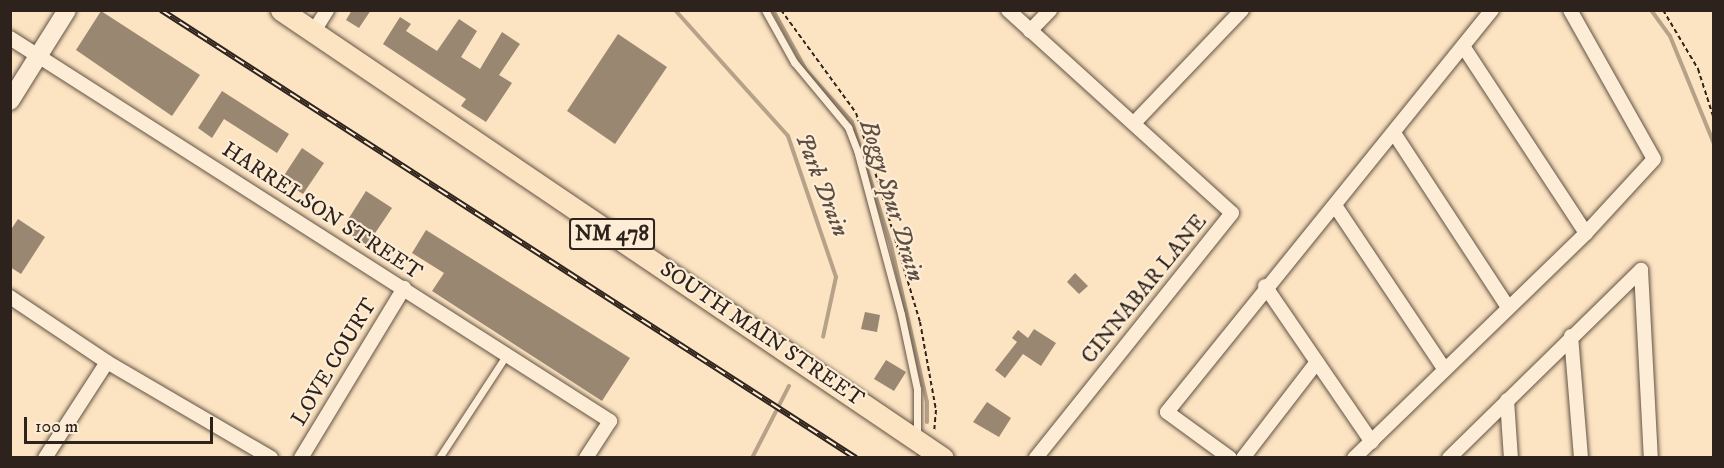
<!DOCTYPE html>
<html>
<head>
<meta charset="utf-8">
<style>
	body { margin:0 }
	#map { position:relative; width:1724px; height:468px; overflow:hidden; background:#fce3c1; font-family:"IM FELL DW Pica",serif }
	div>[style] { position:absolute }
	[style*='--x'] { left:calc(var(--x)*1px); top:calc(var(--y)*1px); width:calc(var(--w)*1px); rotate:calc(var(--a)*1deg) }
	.stream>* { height:4px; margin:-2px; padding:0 2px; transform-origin:2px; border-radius:2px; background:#b6a289 }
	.building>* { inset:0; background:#998772 }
	.path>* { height:2px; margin-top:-1px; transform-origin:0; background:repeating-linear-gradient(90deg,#2e231c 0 4.5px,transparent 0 7.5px) }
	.roads { filter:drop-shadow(0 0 2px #625345) drop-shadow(0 0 2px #625345) }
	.lane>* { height:7px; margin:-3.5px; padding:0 3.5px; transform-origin:3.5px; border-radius:3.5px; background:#fdedd7 }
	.street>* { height:14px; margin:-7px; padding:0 7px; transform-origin:7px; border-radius:7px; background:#fdedd7 }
	.secondary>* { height:18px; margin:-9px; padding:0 9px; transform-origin:9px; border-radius:9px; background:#fdedd7 }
	.primary>* { height:21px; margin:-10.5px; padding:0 10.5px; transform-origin:10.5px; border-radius:10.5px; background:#fce3c1 }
	.rail>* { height:6px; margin-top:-3px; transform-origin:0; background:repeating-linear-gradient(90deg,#fdedd7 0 11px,#2e231c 0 22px); box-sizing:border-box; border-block:2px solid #2e231c }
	span { translate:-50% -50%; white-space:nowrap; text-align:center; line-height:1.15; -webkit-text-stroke:4.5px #fdedd7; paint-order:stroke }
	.shield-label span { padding:2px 4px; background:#fdedd7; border:2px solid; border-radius:4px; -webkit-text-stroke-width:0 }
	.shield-label { font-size:21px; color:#2e231c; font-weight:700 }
	.street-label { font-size:22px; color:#2e231c }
	.water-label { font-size:24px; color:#5e4f42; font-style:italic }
	.frame { position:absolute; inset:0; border:12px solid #2e231c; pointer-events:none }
	.scale { position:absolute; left:24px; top:417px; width:189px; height:27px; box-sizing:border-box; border:3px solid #2e231c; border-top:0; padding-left:8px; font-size:18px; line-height:21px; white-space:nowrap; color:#2e231c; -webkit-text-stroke:4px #fdedd7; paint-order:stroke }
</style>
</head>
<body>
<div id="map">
	<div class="stream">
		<div style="--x:675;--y:10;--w:169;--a:48.1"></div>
		<div style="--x:788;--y:136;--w:149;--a:71.2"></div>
		<div style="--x:836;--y:277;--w:61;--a:102.2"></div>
		<div style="--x:773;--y:10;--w:68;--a:61.2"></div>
		<div style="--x:806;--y:70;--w:69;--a:48.5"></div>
		<div style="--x:852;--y:122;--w:129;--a:72.4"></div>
		<div style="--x:891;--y:245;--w:161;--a:77.1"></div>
		<div style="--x:927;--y:402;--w:20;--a:90"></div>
		<div style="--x:1651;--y:10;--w:32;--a:54"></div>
		<div style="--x:1670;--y:36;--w:117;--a:67.8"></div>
		<div style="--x:752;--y:458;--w:81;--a:-62.8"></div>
		<div style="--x:918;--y:458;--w:2;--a:-90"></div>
	</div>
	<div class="building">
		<div style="clip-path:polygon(352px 10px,371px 10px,359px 28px,346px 20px)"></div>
		<div style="clip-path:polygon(101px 11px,200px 75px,172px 116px,76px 50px)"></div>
		<div style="clip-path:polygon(400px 17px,411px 24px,406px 31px,437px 51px,459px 19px,477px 31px,461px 57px,480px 69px,502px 32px,520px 44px,499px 75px,512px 83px,486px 122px,461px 106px,466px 99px,383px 44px)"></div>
		<div style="clip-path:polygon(618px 34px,667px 67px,615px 144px,567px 111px)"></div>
		<div style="clip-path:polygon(222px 91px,289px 134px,277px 153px,224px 119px,212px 138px,198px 128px)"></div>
		<div style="clip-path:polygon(302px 148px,324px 163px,303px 194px,281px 180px)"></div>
		<div style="clip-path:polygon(366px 191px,392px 208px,367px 245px,342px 229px)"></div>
		<div style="clip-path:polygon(18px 219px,45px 237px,21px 274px,10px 267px,10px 231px)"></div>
		<div style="clip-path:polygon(426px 230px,630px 358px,602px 401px,432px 291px,444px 273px,412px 253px)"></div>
		<div style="clip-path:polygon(1075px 273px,1088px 286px,1079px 294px,1067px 282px)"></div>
		<div style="clip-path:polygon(865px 312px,880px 315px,877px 332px,861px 329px)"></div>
		<div style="clip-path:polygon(1034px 329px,1056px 343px,1041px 366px,1023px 354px,1005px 378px,995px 370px,1017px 342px,1012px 338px,1018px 330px,1028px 338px)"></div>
		<div style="clip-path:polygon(886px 360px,906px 372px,894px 391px,874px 379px)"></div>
		<div style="clip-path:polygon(987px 402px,1011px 418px,999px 437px,973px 422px)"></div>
	</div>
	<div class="path">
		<div style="--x:781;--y:10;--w:127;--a:53.9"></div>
		<div style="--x:856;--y:113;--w:28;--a:72"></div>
		<div style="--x:1663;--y:10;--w:69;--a:59.3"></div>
		<div style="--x:1698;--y:69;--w:52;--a:72.3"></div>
		<div style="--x:869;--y:152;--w:177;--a:73.3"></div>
		<div style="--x:920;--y:322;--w:89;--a:79.7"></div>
		<div style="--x:936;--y:410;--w:21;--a:95"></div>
	</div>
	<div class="roads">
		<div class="lane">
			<div style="--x:765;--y:10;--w:60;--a:60.9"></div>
			<div style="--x:794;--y:62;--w:85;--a:50.3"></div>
			<div style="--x:848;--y:127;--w:25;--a:69"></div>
			<div style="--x:857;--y:150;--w:170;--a:75"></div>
			<div style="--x:901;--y:314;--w:77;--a:78"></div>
			<div style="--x:917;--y:389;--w:48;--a:90"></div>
			<div style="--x:439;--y:458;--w:124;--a:-56.8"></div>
		</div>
		<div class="street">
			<div style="--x:1008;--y:10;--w:302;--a:42.2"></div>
			<div style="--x:1232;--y:213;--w:314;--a:128.7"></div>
			<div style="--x:314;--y:31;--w:25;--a:-58"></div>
			<div style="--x:1030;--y:31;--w:29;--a:-46"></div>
			<div style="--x:10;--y:38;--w:712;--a:32.55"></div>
			<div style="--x:610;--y:421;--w:44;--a:123"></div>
			<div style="--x:1463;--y:46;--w:224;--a:56.7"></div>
			<div style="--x:1135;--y:122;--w:155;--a:-46.3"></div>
			<div style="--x:1394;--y:133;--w:208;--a:56.8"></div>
			<div style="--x:1336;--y:207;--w:192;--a:56.2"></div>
			<div style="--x:1265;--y:286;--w:189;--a:55.6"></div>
			<div style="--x:10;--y:297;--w:117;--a:33.8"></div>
			<div style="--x:107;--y:362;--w:190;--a:30.3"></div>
			<div style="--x:1571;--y:336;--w:122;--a:85.3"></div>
			<div style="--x:1507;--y:400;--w:58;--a:86.1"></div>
			<div style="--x:45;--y:458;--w:114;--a:-57.1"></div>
			<div style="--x:301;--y:458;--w:199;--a:-58.8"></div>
			<div style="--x:1230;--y:458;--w:78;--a:-143.9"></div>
			<div style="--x:1167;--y:412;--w:517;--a:-51.05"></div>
			<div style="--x:1243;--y:458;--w:121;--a:-52.4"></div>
			<div style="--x:1354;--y:458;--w:323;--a:-44.1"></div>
			<div style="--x:1586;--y:233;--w:100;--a:-47.4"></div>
			<div style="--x:1654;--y:159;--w:171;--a:-119.4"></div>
			<div style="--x:1449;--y:458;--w:269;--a:-44.4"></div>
			<div style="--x:1641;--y:270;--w:188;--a:87"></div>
		</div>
		<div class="secondary">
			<div style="--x:10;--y:101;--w:107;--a:-57.9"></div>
		</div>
		<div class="primary">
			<div style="--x:281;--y:10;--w:799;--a:34.09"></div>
		</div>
	</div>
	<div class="rail">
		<div style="--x:161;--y:10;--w:827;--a:32.81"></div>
	</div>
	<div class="shield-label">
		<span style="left:612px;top:234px">NM 478</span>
	</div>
	<div class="street-label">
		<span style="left:322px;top:211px;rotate:33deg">HARRELSON STREET</span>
		<span style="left:1144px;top:289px;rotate:-51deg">CINNABAR LANE</span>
		<span style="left:762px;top:334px;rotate:34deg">SOUTH MAIN STREET</span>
		<span style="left:334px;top:362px;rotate:-59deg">LOVE COURT</span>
	</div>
	<div class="water-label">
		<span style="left:821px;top:185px;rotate:69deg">Park Drain</span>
		<span style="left:891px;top:201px;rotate:73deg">Boggy Spur Drain</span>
	</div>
	<div class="frame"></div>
	<div class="scale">100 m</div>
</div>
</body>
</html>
